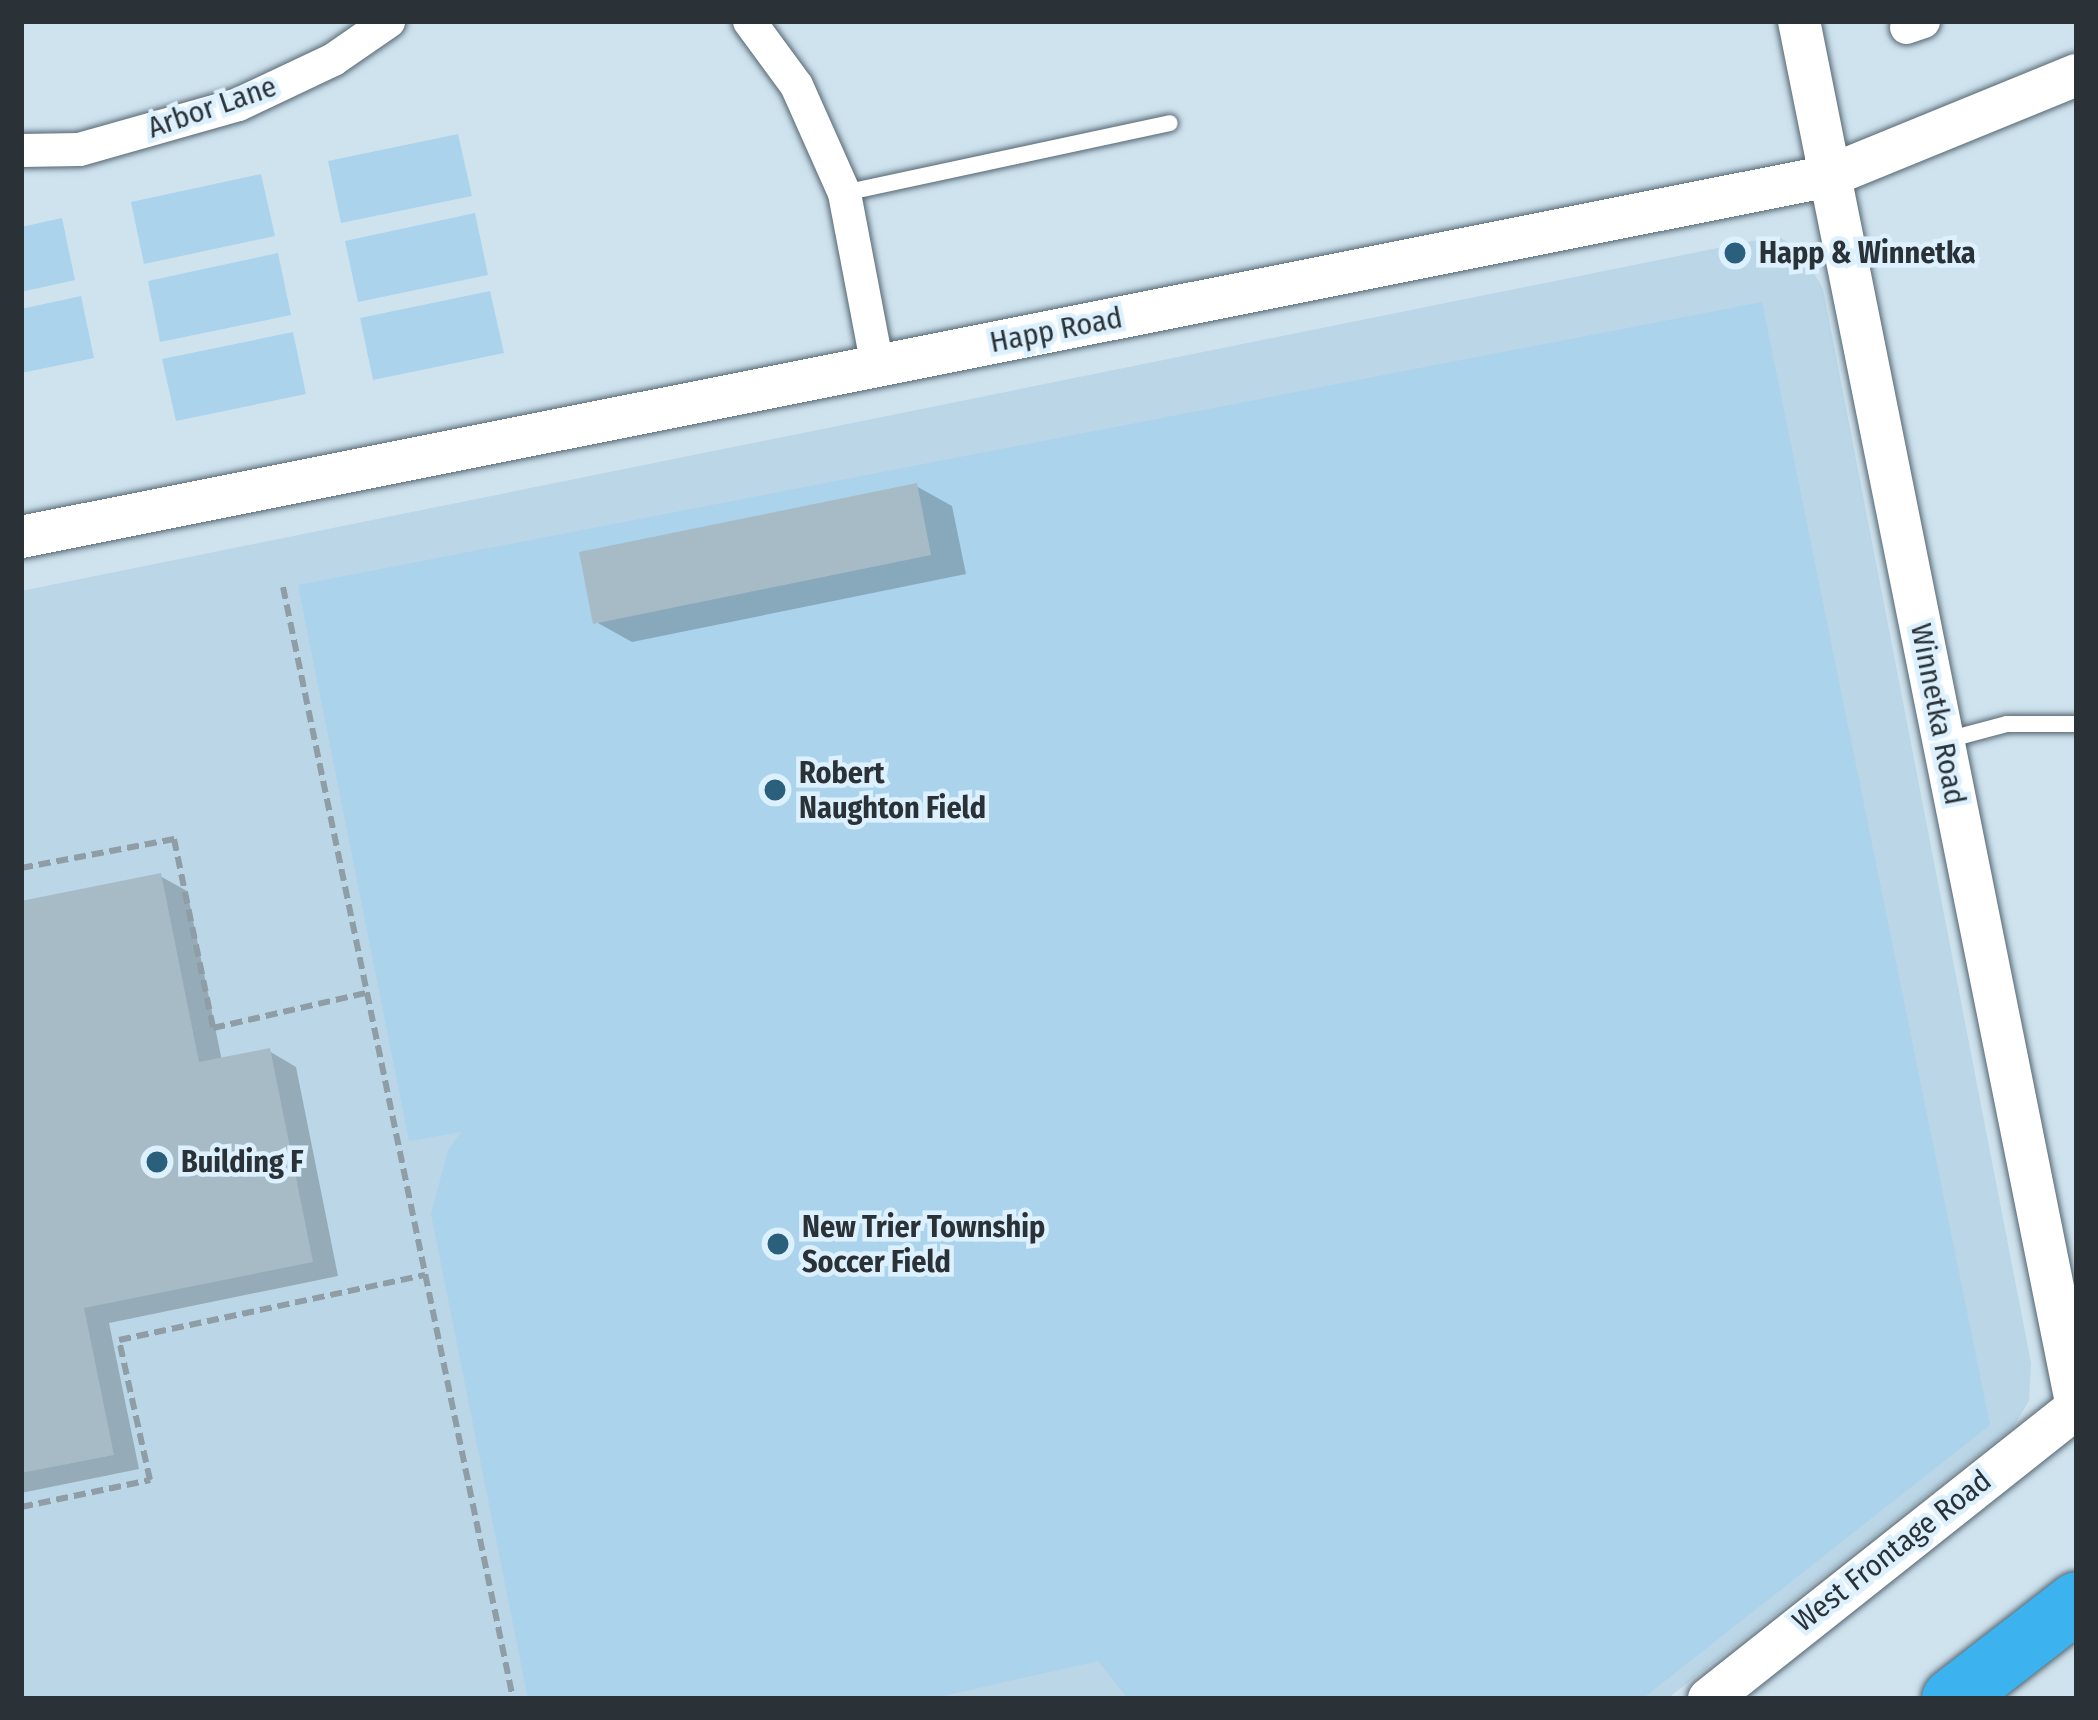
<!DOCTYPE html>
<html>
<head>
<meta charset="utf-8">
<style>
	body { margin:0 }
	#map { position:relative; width:2098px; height:1720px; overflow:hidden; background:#cfe3ef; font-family:"Fira Sans Condensed",sans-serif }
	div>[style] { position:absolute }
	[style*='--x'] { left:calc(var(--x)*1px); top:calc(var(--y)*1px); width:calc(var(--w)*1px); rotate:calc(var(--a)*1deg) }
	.built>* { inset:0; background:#bbd6e6 }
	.green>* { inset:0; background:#abd3ec }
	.shadow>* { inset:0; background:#0003 }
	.building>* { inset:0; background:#a7bbc7 }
	.path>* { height:6px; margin-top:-3px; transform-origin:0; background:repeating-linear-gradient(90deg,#8e9da6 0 12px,transparent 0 18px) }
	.roads { filter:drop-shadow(0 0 3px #546671) drop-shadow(0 0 3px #546671) }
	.service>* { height:16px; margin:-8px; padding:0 8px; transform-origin:8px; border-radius:8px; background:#fff }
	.minor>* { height:33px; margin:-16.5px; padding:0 16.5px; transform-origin:16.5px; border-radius:16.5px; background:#fff }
	.tertiary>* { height:42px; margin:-21px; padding:0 21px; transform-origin:21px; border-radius:21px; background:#fff }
	.motorway>* { height:60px; margin:-30px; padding:0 30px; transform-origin:30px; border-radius:30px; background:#3cb3ee }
	.dots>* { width:33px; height:33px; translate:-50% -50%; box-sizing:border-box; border:6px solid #dcf0fd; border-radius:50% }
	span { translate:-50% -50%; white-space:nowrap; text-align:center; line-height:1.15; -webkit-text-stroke:9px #dcf0fd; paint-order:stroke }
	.street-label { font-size:30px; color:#2a3237 }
	.poi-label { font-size:30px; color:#2a3237; font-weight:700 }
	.left { translate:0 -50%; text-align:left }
	.frame { position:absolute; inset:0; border:24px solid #2a3237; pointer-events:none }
</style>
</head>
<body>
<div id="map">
	<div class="built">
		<div style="clip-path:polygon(1777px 236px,1801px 250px,1823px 289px,2031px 1363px,2029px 1401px,2013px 1427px,1667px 1699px,21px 1699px,21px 591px)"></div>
	</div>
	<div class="green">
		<div style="clip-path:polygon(458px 134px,472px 196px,341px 223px,328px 161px)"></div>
		<div style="clip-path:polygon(261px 174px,275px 236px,144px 264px,131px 202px)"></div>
		<div style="clip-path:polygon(475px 213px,488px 275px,358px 302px,345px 241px)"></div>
		<div style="clip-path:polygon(62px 218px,75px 280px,21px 292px,21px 227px)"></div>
		<div style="clip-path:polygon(278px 253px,291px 315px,160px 342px,148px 281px)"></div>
		<div style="clip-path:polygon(490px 291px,504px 353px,373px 380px,360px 318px)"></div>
		<div style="clip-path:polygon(81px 296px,94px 358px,21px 373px,21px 309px)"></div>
		<div style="clip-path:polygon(1762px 302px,1990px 1425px,1642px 1699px,1128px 1699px,1098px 1661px,930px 1699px,528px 1699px,431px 1214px,448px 1150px,461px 1132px,409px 1141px,298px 585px)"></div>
		<div style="clip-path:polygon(293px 332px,306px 394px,176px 421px,162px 359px)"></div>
	</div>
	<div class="shadow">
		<div style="clip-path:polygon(916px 486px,952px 506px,966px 574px,632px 642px,596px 622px)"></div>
		<div style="clip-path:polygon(160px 876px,187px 891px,222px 1061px,269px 1051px,296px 1067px,338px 1276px,109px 1323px,139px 1469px,21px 1493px,21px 904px)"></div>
	</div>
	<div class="building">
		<div style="clip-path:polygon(917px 483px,931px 555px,593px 624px,579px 552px)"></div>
		<div style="clip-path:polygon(161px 873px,199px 1062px,270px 1048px,313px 1262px,84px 1308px,114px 1455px,21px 1473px,21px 901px)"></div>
	</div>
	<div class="path">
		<div style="--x:283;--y:587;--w:1136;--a:78.31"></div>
		<div style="--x:21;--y:868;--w:156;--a:-10.7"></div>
		<div style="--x:174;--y:839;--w:193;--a:78.3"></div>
		<div style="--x:213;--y:1028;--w:157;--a:-12.9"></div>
		<div style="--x:21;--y:1507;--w:132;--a:-11.8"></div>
		<div style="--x:150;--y:1480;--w:143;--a:-102.5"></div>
		<div style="--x:119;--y:1340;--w:313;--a:-12"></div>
	</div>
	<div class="roads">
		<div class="service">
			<div style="--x:844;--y:193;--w:333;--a:-12.1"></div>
			<div style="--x:1943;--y:741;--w:66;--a:-14.9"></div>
			<div style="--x:2007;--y:724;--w:70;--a:0"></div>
		</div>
		<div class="minor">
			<div style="--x:749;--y:21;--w:79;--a:53.7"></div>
			<div style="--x:796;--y:85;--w:118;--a:66"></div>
			<div style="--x:844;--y:193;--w:176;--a:79.2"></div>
			<div style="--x:1906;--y:27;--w:18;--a:-19"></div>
			<div style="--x:21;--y:150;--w:58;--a:-1"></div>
			<div style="--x:79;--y:149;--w:165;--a:-15.8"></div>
			<div style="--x:238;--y:104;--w:105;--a:-25.3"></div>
			<div style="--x:333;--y:59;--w:67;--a:-34.6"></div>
		</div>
		<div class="tertiary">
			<div style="--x:1799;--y:21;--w:1414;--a:78.66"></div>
			<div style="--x:21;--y:537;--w:1844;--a:-11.29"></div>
			<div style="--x:1829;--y:176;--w:268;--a:-22.2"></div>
			<div style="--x:1709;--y:1699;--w:470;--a:-38.4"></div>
		</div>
		<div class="motorway">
			<div style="--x:1952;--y:1699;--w:158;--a:-37.8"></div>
		</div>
	</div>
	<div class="dots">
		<div style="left:1735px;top:253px;background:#2b607c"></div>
		<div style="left:775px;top:790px;background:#2b607c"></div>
		<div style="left:157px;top:1162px;background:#2b607c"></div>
		<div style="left:778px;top:1244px;background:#2b607c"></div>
	</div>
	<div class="street-label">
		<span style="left:212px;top:107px;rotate:-19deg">Arbor Lane</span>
		<span style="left:1056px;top:330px;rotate:-11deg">Happ Road</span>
		<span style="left:1938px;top:714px;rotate:79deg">Winnetka Road</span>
		<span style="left:1892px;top:1551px;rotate:-38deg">West Frontage Road</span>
	</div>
	<div class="poi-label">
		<span class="left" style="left:1759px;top:253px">Happ &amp; Winnetka</span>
		<span class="left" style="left:799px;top:790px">Robert<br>Naughton Field</span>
		<span class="left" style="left:181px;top:1162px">Building F</span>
		<span class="left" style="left:802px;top:1244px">New Trier Township<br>Soccer Field</span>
	</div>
	<div class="frame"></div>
</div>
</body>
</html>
